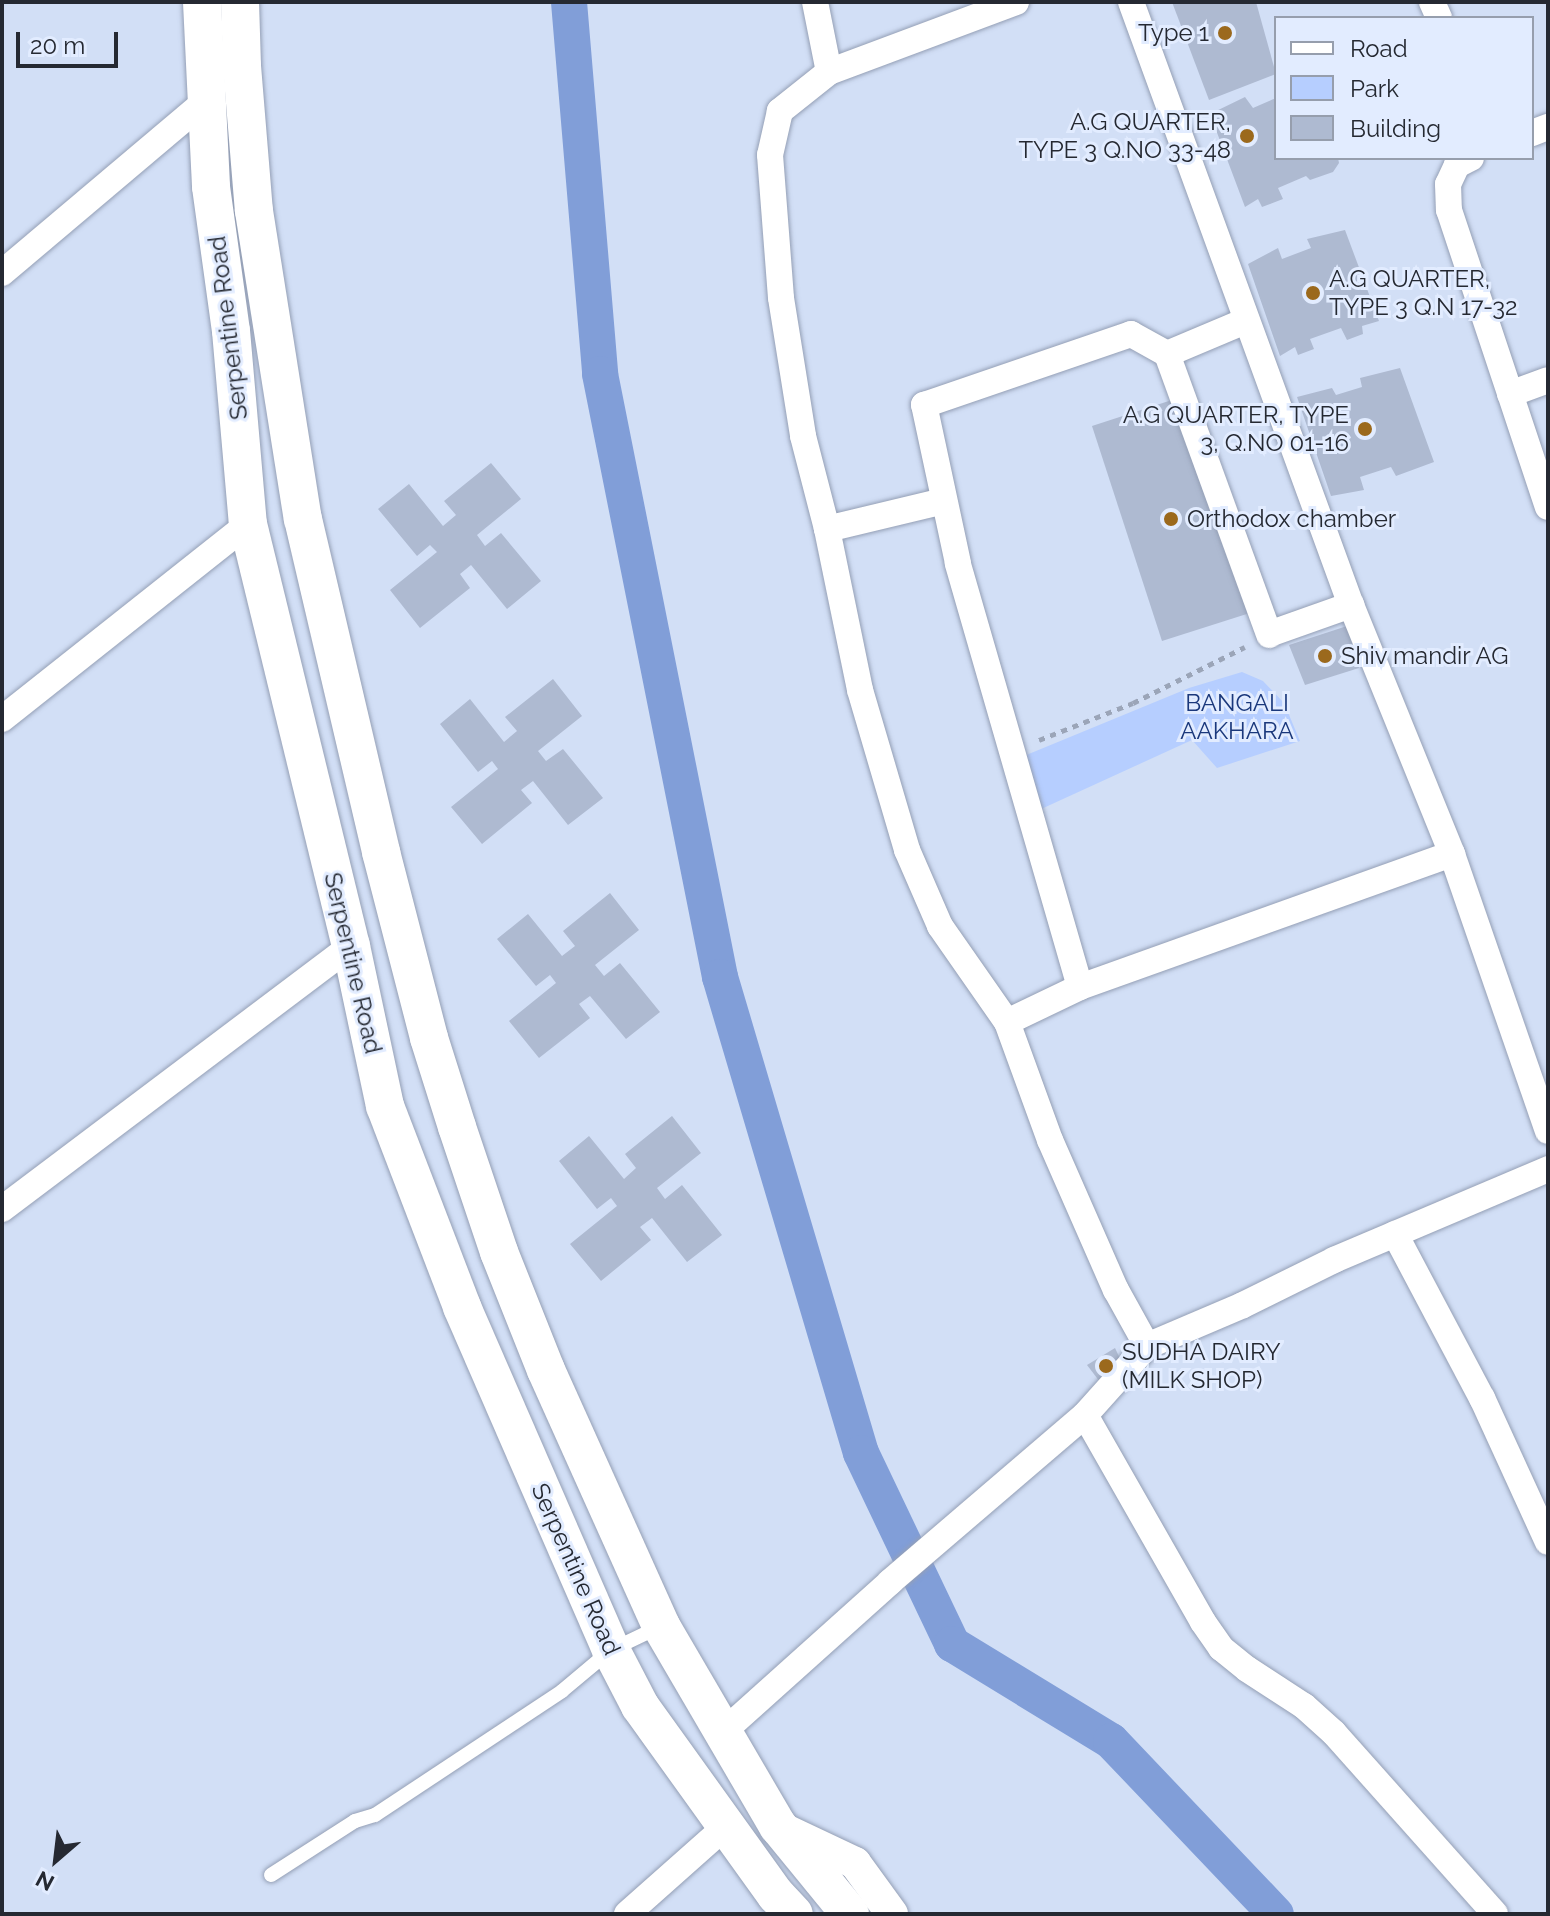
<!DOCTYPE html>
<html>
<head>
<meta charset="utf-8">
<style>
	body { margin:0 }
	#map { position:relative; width:1550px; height:1916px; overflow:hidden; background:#d2dff6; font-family:Raleway,sans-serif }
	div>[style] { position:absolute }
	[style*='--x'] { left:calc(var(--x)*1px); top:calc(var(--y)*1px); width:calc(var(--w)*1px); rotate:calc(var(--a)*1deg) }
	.green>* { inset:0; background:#b6ceff }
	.canal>* { height:36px; margin:-18px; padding:0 18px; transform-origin:18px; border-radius:18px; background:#819ed8 }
	.building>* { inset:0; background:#aebad1 }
	.path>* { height:5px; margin-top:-2.5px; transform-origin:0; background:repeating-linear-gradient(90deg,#9ba5b8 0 6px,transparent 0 12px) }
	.roads { filter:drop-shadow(0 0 2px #949fb5) drop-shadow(0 0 2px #949fb5) }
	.service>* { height:14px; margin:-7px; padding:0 7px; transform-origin:7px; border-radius:7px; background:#fff }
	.minor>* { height:26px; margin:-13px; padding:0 13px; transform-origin:13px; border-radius:13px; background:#fff }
	.tertiary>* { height:32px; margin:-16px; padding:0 16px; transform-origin:16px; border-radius:16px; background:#fff }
	.secondary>* { height:38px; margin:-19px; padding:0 19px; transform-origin:19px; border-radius:19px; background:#fff }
	.dots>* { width:22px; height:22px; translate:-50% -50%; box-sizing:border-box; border:4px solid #e2ecff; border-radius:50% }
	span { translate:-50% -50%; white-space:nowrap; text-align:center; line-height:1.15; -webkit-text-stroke:6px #e2ecff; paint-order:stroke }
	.poi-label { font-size:24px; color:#252932 }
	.right { translate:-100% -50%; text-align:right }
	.left { translate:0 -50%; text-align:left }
	.street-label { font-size:24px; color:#252932 }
	.park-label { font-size:24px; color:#1a387c }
	.frame { position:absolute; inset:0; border:4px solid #252932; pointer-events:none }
	.legend { position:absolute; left:1274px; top:16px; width:260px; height:144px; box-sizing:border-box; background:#e2ecff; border:2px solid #969ead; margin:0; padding:10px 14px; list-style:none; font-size:24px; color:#252932 }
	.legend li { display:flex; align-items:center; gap:16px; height:40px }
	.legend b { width:40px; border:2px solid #969ead }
	.north { position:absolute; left:16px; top:1820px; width:80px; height:80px; -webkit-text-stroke:6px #e2ecff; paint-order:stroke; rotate:208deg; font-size:22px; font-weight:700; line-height:32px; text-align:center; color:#252932 }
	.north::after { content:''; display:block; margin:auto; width:28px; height:36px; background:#252932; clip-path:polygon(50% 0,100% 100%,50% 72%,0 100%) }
	.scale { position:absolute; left:16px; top:32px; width:102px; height:36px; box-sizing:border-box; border:4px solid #252932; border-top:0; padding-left:10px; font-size:24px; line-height:28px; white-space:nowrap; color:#252932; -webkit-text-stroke:6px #e2ecff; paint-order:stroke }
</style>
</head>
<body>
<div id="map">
	<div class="green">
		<div style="clip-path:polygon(1242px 672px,1263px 681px,1284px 703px,1300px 741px,1217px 768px,1192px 740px,1039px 810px,1019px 758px,1189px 688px)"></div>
	</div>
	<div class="canal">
		<div style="--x:569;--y:2;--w:373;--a:85.2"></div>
		<div style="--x:600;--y:374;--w:615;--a:78.74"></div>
		<div style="--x:720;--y:977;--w:496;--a:73.5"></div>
		<div style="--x:861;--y:1453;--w:212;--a:64.5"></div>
		<div style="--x:952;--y:1644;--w:186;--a:31.4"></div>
		<div style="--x:1111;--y:1741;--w:239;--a:46.4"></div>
	</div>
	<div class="building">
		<div style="clip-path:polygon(1172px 2px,1256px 2px,1276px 74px,1209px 100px)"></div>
		<div style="clip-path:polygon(1245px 97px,1253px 108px,1276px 98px,1276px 158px,1338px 158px,1339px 163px,1333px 172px,1310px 180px,1306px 176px,1278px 188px,1283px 199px,1262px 207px,1258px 199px,1245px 207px,1210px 114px)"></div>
		<div style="clip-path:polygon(1345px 230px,1379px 321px,1362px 326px,1363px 334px,1347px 340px,1341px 328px,1310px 339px,1314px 349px,1298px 355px,1295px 347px,1280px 356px,1248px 264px,1278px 248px,1282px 259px,1311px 248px,1307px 239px)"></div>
		<div style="clip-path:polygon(1400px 368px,1434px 462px,1396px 476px,1391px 467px,1360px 477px,1364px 490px,1331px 496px,1297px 397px,1332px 388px,1336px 395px,1362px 387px,1360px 378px)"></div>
		<div style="clip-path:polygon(1175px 399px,1253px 612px,1162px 641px,1092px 426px)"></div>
		<div style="clip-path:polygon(491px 463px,521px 499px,477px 535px,485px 546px,501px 533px,541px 581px,507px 609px,471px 565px,460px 574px,470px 588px,420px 628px,390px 590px,437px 552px,430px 545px,417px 556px,378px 509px,409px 484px,443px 526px,456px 515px,444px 501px)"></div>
		<div style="clip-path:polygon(1347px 626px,1359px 668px,1305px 685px,1289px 645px)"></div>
		<div style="clip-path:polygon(553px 679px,582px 716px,538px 751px,546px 761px,563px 749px,603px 798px,568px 825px,533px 781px,521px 790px,532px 803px,482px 844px,451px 807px,498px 769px,492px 761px,478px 772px,440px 724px,470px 699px,504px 742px,517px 731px,505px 717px)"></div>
		<div style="clip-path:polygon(610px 893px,639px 930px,595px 965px,604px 976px,620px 963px,660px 1012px,626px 1039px,590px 996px,579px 1004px,590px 1018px,539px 1058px,509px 1021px,556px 983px,550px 975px,536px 986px,497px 939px,528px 914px,562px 956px,575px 946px,563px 931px)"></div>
		<div style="clip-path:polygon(672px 1116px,701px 1153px,657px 1188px,665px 1199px,682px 1185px,722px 1235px,687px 1262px,652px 1218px,640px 1227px,651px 1240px,601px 1281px,570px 1244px,617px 1206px,611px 1198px,597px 1209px,559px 1161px,589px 1136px,624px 1179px,636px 1168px,625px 1154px)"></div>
		<div style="clip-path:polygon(1115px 1348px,1124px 1367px,1100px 1382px,1087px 1365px)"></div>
	</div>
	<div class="path">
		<div style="--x:1039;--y:740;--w:101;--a:-21.5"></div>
		<div style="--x:1133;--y:703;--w:125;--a:-26.6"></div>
	</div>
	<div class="roads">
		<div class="service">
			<div style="--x:271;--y:1875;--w:100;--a:-32.7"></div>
			<div style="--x:355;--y:1821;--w:21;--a:-17"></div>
			<div style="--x:375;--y:1815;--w:224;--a:-33.5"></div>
			<div style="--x:562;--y:1691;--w:64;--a:-39.9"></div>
			<div style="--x:611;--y:1650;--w:55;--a:-25.6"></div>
		</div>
		<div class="minor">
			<div style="--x:815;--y:2;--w:71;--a:78.7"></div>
			<div style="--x:1016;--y:2;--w:200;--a:159.5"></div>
			<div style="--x:829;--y:72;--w:63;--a:141.5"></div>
			<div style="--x:780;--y:111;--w:45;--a:102.8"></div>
			<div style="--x:770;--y:155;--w:143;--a:85.6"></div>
			<div style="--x:781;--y:298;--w:140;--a:80.9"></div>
			<div style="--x:803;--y:436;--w:96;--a:75.5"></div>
			<div style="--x:827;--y:529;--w:164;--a:78.4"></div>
			<div style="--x:860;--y:690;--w:167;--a:73.6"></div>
			<div style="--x:907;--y:850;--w:83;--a:66.5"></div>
			<div style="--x:940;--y:926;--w:117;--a:55.1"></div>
			<div style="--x:1007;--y:1022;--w:126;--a:70"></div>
			<div style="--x:1050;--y:1140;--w:164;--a:66.3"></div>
			<div style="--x:1116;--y:1290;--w:64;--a:61"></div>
			<div style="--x:1131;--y:2;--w:642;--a:69.96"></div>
			<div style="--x:1351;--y:605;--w:269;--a:67.9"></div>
			<div style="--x:1452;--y:854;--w:293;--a:70.9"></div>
			<div style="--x:1432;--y:2;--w:17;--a:66"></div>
			<div style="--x:1532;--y:133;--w:17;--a:-21"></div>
			<div style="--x:1471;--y:158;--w:16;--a:153"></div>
			<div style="--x:1457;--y:165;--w:21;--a:115"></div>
			<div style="--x:1448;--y:184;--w:26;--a:88"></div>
			<div style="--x:1449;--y:210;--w:313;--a:71.6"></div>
			<div style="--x:2;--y:273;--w:265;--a:-40.2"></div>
			<div style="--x:1167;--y:354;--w:85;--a:-22.9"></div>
			<div style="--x:1510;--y:394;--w:40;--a:-20.2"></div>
			<div style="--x:827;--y:529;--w:120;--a:-13.5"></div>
			<div style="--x:1275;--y:632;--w:81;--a:-19.6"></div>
			<div style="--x:2;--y:719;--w:314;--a:-38.4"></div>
			<div style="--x:1080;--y:987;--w:441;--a:-106.1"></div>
			<div style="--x:958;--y:563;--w:162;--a:-102.1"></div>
			<div style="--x:924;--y:405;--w:219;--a:-18.9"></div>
			<div style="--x:1131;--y:334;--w:41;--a:29.1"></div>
			<div style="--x:1167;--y:354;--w:299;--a:70"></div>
			<div style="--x:1007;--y:1022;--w:81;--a:-25.6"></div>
			<div style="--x:1080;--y:987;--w:395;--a:-19.7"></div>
			<div style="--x:2;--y:1209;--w:437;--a:-37"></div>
			<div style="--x:1395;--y:1234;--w:186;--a:62.1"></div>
			<div style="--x:1482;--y:1398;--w:158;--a:65.4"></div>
			<div style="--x:1085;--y:1415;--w:238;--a:60.3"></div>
			<div style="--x:1203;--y:1622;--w:32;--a:55"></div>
			<div style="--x:1221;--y:1648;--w:33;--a:39"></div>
			<div style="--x:1247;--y:1669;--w:68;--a:33"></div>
			<div style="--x:1304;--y:1706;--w:40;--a:42"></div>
			<div style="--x:1334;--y:1733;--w:242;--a:48.3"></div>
			<div style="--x:722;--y:1733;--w:226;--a:-41.9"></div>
			<div style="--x:890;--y:1582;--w:257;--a:-40.6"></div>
			<div style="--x:1085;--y:1415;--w:93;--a:-48.1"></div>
			<div style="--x:1147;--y:1346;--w:104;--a:-23.1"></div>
			<div style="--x:1243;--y:1305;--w:102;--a:-26.3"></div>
			<div style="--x:1334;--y:1260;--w:233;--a:-23"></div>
			<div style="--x:627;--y:1914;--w:132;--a:-41.6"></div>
		</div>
		<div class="tertiary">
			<div style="--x:781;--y:1828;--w:82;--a:25.3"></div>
			<div style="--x:855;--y:1863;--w:63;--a:54"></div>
		</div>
		<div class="secondary">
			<div style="--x:202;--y:2;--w:185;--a:87.2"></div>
			<div style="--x:211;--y:187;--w:145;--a:82.1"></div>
			<div style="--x:231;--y:331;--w:194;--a:85"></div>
			<div style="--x:248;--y:524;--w:434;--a:76.3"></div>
			<div style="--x:351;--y:946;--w:164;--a:78"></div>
			<div style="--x:385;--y:1106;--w:215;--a:69"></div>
			<div style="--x:462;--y:1307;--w:374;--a:66.5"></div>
			<div style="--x:611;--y:1650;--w:63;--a:62.6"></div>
			<div style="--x:640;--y:1706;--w:233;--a:54.3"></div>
			<div style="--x:776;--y:1895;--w:26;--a:47"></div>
			<div style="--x:240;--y:2;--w:64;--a:88.2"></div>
			<div style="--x:242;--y:66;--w:145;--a:85.3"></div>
			<div style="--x:254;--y:211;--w:312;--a:81"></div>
			<div style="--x:303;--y:519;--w:342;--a:76.8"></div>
			<div style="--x:381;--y:852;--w:192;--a:75.5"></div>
			<div style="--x:429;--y:1038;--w:93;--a:72.5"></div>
			<div style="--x:457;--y:1127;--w:132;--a:71.4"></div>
			<div style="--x:499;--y:1252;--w:127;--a:68.3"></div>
			<div style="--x:546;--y:1370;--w:281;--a:65.8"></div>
			<div style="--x:661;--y:1626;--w:232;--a:59.7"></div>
			<div style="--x:778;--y:1826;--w:114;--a:50.7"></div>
		</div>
	</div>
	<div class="dots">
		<div style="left:1225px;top:33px;background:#9b691d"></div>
		<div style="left:1247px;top:136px;background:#9b691d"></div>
		<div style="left:1313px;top:293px;background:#9b691d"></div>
		<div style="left:1365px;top:429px;background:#9b691d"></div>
		<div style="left:1171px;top:519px;background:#9b691d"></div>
		<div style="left:1325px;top:656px;background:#9b691d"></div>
		<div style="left:1106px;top:1366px;background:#9b691d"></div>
	</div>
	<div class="poi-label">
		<span class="right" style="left:1209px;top:33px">Type 1</span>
		<span class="right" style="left:1231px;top:136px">A.G QUARTER,<br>TYPE 3 Q.NO 33-48</span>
		<span class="left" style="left:1329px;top:293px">A.G QUARTER,<br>TYPE 3 Q.N 17-32</span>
		<span class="right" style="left:1349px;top:429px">A.G QUARTER, TYPE<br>3, Q.NO 01-16</span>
		<span class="left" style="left:1187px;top:519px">Orthodox chamber</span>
		<span class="left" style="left:1341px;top:656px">Shiv mandir AG</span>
		<span class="left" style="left:1122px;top:1366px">SUDHA DAIRY<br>(MILK SHOP)</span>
	</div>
	<div class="street-label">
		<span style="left:228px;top:328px;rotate:-97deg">Serpentine Road</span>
		<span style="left:353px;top:963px;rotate:77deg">Serpentine Road</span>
		<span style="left:576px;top:1569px;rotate:66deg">Serpentine Road</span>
	</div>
	<div class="park-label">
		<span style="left:1237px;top:717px">BANGALI<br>AAKHARA</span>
	</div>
	<div class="frame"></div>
	<ul class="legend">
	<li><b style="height:10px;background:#fff"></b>Road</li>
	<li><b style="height:22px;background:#b6ceff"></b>Park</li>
	<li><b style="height:22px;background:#aebad1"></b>Building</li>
	</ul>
	<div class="north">N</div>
	<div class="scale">20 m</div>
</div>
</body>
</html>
